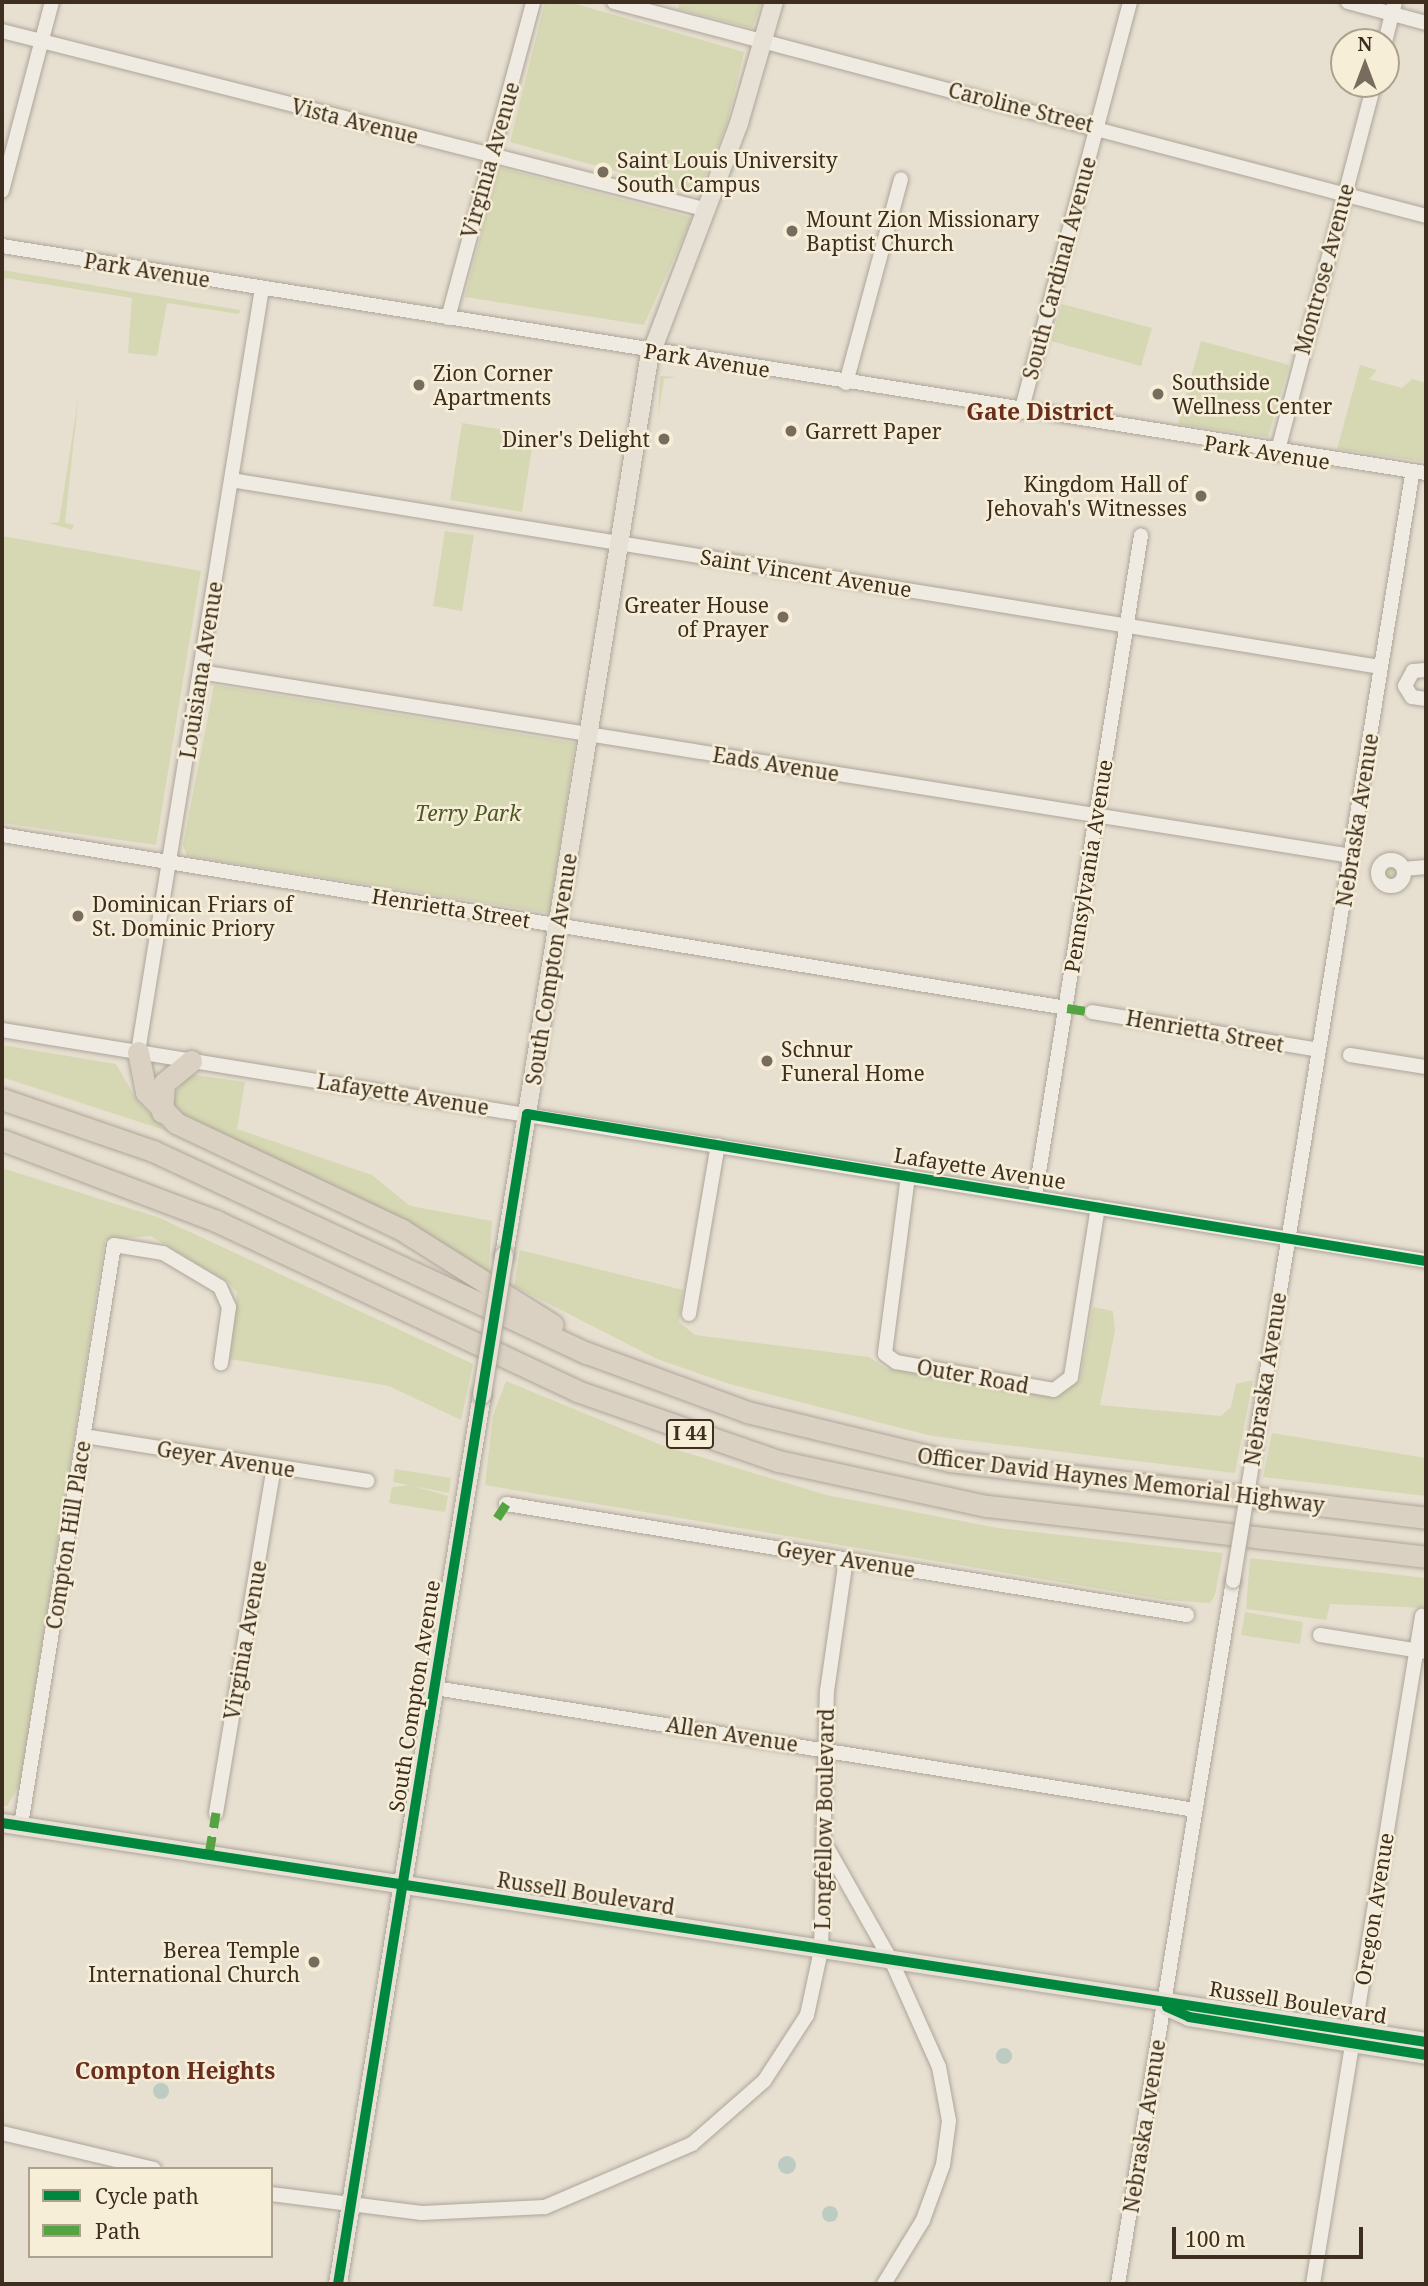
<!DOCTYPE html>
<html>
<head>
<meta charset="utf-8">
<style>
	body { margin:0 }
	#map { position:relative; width:1428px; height:2286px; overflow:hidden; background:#e7e0d1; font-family:"Noto Serif",serif }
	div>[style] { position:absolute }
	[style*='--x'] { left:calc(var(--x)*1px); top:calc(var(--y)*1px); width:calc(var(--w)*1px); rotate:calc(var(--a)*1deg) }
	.green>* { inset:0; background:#d6d7b3 }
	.round { border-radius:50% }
	.water>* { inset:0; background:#bcccc2 }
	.roads { filter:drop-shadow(0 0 2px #ada599) drop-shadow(0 0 2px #ada599) }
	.minor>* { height:14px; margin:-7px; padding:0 7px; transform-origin:7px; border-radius:7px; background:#efebe3 }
	.minor>.ring { margin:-7px; padding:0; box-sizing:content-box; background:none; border:14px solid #efebe3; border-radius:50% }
	.major>* { height:18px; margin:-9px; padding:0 9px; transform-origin:9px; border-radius:9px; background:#e6e1d4 }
	.highway>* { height:21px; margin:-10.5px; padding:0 10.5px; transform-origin:10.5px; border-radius:10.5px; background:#dad1c2 }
	.bridges { filter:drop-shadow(0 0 2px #ada599) drop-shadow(0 0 2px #ada599) }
	.minor-bridge>* { height:14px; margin:-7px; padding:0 7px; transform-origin:7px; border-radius:7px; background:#efebe3 }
	.major-bridge>* { height:18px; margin:-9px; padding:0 9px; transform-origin:9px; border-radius:9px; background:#e6e1d4 }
	.quiet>* { height:9px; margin-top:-4.5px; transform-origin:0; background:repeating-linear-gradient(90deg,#54a441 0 18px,transparent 0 27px) }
	.cycleway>* { height:10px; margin:-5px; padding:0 5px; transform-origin:5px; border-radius:5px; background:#00873e }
	.dots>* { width:19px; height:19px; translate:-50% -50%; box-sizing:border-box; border:4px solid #f7eed8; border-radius:50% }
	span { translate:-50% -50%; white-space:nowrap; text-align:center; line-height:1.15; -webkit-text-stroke:5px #f7eed8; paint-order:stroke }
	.shield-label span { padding:2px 5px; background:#f7eed8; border:2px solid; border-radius:5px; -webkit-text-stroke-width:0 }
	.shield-label { font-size:19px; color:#3d2e20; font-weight:700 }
	.street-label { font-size:21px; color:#3d2e20 }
	.poi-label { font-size:21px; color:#3d2e20 }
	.left { translate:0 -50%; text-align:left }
	.right { translate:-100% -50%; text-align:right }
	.park-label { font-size:21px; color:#4d5a26; font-style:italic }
	.neighbourhood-label { font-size:23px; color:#6b2e1e; font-weight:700 }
	.frame { position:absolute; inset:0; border:4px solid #3d2e20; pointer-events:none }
	.legend { position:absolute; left:28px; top:2167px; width:245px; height:91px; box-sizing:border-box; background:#f7eed8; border:2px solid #ada18e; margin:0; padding:9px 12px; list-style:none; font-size:21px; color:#3d2e20 }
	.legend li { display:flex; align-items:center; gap:14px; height:35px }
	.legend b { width:35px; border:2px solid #ada18e }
	.north { position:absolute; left:1330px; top:28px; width:70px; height:70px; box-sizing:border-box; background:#f7eed8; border:2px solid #ada18e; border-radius:50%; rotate:0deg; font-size:19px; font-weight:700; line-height:28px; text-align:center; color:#3d2e20 }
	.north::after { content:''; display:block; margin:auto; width:24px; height:32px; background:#786c5e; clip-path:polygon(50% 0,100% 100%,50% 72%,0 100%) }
	.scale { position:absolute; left:1172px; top:2227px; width:191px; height:32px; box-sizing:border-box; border:4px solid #3d2e20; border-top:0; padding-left:9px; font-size:21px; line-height:24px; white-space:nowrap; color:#3d2e20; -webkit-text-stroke:5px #f7eed8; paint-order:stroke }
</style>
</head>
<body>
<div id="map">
	<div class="green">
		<div style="clip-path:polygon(545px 2px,569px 2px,744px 52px,727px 123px,698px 194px,510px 142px)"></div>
		<div style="clip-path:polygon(680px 2px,762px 2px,752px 28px,678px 9px)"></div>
		<div style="clip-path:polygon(498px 167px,692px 218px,644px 325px,465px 297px)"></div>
		<div style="clip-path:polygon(2px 270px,240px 310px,239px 314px,167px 303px,157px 356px,128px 353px,132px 298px,5px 278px,2px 289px)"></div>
		<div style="clip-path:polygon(1062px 304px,1152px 328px,1141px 366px,1051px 341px)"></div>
		<div style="clip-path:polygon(1201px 341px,1289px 365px,1268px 437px,1178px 424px)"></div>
		<div style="clip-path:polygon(1360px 365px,1377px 370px,1369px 379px,1402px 388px,1412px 379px,1426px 383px,1426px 462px,1337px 449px)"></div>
		<div style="clip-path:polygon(660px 376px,677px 377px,664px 379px,658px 417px)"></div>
		<div style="clip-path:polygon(79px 393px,65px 523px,74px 525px,72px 530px,49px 523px,59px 522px)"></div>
		<div style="clip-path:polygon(462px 423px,534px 435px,522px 512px,450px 500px)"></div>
		<div style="clip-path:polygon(445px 531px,474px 535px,462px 611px,433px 606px)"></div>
		<div style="clip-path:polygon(2px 536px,201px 571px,156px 845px,2px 823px)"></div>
		<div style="clip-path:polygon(214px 685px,575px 743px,550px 913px,187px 856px,183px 845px)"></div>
		<div class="round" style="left:1382px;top:864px;width:18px;height:18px"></div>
		<div style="clip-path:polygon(2px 1045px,116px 1064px,138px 1102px,167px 1131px,2px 1077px)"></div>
		<div style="clip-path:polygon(188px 1074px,245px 1082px,237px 1129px,372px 1175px,410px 1206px,492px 1221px,488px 1276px,185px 1117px,171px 1100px)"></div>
		<div style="clip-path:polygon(2px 1168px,160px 1218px,473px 1364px,461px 1420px,389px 1386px,230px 1359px,237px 1292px,228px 1282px,151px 1236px,105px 1240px,20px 1784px,7px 1806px,2px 1806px)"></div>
		<div style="clip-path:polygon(520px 1250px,683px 1290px,679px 1322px,695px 1335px,869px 1357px,885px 1368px,1053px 1396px,1080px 1380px,1093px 1307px,1113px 1311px,1115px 1331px,1100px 1405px,1221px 1416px,1231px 1407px,1236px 1384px,1253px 1380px,1235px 1473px,932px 1436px,726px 1383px,657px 1359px,514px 1286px)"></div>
		<div style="clip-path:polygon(506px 1381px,661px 1445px,826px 1495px,998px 1528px,1223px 1553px,1215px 1595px,1210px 1603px,1166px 1600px,485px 1485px,493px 1416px)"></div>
		<div style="clip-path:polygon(1272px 1433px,1426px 1458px,1426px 1496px,1263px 1477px)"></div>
		<div style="clip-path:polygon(395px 1469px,451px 1478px,449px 1493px,393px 1482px)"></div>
		<div style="clip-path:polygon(410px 1485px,448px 1496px,445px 1512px,389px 1503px,392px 1487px)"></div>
		<div style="clip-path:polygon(1250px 1558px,1426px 1578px,1426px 1608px,1330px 1604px,1326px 1620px,1246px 1609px)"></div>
		<div style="clip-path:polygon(1245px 1612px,1303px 1622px,1300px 1644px,1241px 1635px)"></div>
	</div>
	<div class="water">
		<div class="round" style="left:996px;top:2048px;width:16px;height:16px"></div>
		<div class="round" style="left:153px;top:2083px;width:16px;height:16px"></div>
		<div class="round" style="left:778px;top:2156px;width:18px;height:18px"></div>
		<div class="round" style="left:822px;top:2206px;width:16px;height:16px"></div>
	</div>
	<div class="roads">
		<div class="minor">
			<div style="--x:614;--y:2;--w:840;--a:14.76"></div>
			<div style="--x:1348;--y:2;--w:81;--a:15.1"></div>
			<div style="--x:2;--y:31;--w:728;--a:14.23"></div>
			<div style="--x:1385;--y:42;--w:41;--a:-76"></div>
			<div style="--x:2;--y:191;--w:196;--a:-75.2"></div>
			<div style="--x:2;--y:246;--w:1442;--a:9.06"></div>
			<div style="--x:448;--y:318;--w:327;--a:-74.9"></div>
			<div style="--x:846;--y:383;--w:211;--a:-74.9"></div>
			<div style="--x:1021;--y:412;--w:424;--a:-75.1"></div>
			<div style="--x:1277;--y:454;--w:383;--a:-75.3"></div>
			<div style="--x:231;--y:480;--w:1165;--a:9.24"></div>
			<div style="--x:1426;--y:670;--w:13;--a:176"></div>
			<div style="--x:1413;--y:671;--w:17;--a:118"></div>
			<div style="--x:1405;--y:686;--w:13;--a:58"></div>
			<div style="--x:1412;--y:697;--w:14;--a:8"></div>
			<div style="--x:200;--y:672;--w:1166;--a:9.08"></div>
			<div style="--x:2;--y:835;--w:1079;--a:9.23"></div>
			<div class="ring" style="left:1378px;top:860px;width:12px;height:12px"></div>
			<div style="--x:1404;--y:869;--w:22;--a:-5"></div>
			<div style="--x:1092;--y:1012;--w:229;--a:9.5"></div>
			<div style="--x:2;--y:1030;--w:1443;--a:9.21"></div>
			<div style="--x:138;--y:1052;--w:774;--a:-80.78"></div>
			<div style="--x:1350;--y:1055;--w:77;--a:9"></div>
			<div style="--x:908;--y:1176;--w:179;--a:97.4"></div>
			<div style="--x:885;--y:1354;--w:14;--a:36"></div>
			<div style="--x:896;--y:1362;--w:160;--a:10"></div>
			<div style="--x:1054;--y:1390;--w:21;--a:-37"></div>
			<div style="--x:1071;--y:1377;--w:172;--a:-81"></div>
			<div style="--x:1035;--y:1197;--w:670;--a:-80.9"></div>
			<div style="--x:689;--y:1314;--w:171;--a:-80.3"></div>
			<div style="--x:84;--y:1436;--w:287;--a:9"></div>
			<div style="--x:1254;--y:1451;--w:989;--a:-80.8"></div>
			<div style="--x:506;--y:1504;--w:690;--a:9.26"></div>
			<div style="--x:1320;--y:1635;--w:107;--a:9.1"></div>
			<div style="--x:435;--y:1688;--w:770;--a:9.12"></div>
			<div style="--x:216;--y:1813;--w:351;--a:-80.5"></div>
			<div style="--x:21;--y:1825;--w:587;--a:-80.89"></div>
			<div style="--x:114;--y:1245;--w:50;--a:9.3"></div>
			<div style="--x:163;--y:1253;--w:66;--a:30.8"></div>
			<div style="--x:220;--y:1287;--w:22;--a:66"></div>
			<div style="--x:229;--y:1307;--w:57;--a:98.1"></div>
			<div style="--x:828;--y:1849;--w:130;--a:60.5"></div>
			<div style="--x:892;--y:1962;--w:115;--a:65.9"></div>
			<div style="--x:939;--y:2067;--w:55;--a:79.5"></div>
			<div style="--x:949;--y:2121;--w:44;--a:97.8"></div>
			<div style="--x:943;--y:2165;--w:59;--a:110"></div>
			<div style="--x:923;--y:2220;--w:75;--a:121.4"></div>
			<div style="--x:2;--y:2133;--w:156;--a:13.3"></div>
			<div style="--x:271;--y:2194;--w:152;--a:7.2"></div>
			<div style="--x:422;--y:2213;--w:123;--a:-2.8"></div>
			<div style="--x:545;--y:2207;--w:160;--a:-23.2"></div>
			<div style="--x:692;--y:2144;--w:96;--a:-41.2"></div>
			<div style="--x:764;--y:2081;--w:79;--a:-56.9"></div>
			<div style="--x:807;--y:2015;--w:66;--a:-77.8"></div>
			<div style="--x:821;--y:1950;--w:259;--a:-88.7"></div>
			<div style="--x:827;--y:1691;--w:133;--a:-81.8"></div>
			<div style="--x:1118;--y:2284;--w:712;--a:-80.71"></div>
			<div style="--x:1313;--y:2284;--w:677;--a:-80.73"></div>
		</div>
		<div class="major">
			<div style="--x:504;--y:1256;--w:909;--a:-80.82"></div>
			<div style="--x:649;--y:359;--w:253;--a:-69.1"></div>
			<div style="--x:739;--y:123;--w:126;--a:-73.9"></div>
			<div style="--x:2;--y:1823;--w:1441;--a:8.74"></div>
			<div style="--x:1167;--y:2007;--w:24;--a:24"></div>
			<div style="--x:1189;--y:2017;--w:240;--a:9.1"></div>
			<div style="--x:338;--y:2284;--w:901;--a:-80.8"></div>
		</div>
		<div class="highway">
			<div style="--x:138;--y:1052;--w:41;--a:78.7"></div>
			<div style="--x:146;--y:1092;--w:43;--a:45.9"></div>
			<div style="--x:176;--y:1123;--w:250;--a:25.3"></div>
			<div style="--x:402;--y:1230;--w:178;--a:32.2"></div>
			<div style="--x:2;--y:1099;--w:160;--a:19"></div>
			<div style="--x:153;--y:1151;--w:479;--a:25"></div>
			<div style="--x:587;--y:1353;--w:171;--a:20.2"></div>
			<div style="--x:747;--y:1412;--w:209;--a:13.6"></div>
			<div style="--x:950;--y:1461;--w:479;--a:6.8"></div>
			<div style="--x:162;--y:1112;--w:29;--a:-86"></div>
			<div style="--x:164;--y:1083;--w:35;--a:-39"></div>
			<div style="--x:2;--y:1140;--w:229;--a:20.7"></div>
			<div style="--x:216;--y:1221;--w:399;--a:25.2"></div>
			<div style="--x:577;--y:1391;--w:213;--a:19.2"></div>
			<div style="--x:778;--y:1461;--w:214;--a:12.2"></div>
			<div style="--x:987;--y:1506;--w:442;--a:6.6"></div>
		</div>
	</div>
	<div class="bridges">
		<div class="minor-bridge">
			<div style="--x:1233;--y:1581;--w:132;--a:-80.8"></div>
		</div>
		<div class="major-bridge">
			<div style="--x:482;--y:1395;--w:141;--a:-81"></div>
		</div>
	</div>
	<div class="quiet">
		<div style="--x:1067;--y:1008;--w:25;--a:9"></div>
		<div style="--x:497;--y:1518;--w:17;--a:-57"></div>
		<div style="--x:209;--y:1854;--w:42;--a:-80.3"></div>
	</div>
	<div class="cycleway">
		<div style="--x:2;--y:1823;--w:1441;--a:8.74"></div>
		<div style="--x:1167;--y:2007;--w:24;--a:24"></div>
		<div style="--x:1189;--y:2017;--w:240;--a:9.1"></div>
		<div style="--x:338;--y:2284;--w:1185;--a:-80.82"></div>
		<div style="--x:527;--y:1114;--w:911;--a:9.29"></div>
	</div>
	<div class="dots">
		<div style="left:603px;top:172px;background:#786c5e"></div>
		<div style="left:792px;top:231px;background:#786c5e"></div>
		<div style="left:419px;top:385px;background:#786c5e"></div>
		<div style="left:1158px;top:394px;background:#786c5e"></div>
		<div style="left:791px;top:431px;background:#786c5e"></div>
		<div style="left:664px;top:439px;background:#786c5e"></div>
		<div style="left:1201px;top:496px;background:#786c5e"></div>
		<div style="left:783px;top:617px;background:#786c5e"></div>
		<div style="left:78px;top:916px;background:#786c5e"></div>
		<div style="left:767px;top:1061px;background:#786c5e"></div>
		<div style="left:314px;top:1962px;background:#786c5e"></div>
	</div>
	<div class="shield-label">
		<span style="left:690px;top:1434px">I 44</span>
	</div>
	<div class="street-label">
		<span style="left:1021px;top:107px;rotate:14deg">Caroline Street</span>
		<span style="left:355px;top:121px;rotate:14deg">Vista Avenue</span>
		<span style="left:490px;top:160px;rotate:-74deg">Virginia Avenue</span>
		<span style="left:1059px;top:268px;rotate:-75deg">South Cardinal Avenue</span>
		<span style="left:1324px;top:269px;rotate:-75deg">Montrose Avenue</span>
		<span style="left:147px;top:270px;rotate:9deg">Park Avenue</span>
		<span style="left:707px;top:360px;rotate:9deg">Park Avenue</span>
		<span style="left:1267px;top:452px;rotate:9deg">Park Avenue</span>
		<span style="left:806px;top:573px;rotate:9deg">Saint Vincent Avenue</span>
		<span style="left:201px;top:670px;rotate:-81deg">Louisiana Avenue</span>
		<span style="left:776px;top:764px;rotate:9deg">Eads Avenue</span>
		<span style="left:1357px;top:820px;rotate:-81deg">Nebraska Avenue</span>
		<span style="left:1088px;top:866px;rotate:-81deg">Pennsylvania Avenue</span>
		<span style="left:451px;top:908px;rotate:9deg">Henrietta Street</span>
		<span style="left:551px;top:969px;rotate:-81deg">South Compton Avenue</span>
		<span style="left:1205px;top:1031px;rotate:10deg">Henrietta Street</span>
		<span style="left:403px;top:1094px;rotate:9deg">Lafayette Avenue</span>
		<span style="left:980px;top:1168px;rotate:9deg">Lafayette Avenue</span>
		<span style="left:973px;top:1376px;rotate:10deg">Outer Road</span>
		<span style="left:1265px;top:1379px;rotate:-81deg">Nebraska Avenue</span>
		<span style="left:226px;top:1459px;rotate:9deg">Geyer Avenue</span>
		<span style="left:1121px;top:1480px;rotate:7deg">Officer David Haynes Memorial Highway</span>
		<span style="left:68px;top:1535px;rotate:-81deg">Compton Hill Place</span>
		<span style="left:846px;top:1559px;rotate:9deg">Geyer Avenue</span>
		<span style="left:245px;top:1640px;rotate:-80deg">Virginia Avenue</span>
		<span style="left:414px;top:1696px;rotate:-81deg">South Compton Avenue</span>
		<span style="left:732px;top:1734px;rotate:9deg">Allen Avenue</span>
		<span style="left:824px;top:1819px;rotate:-89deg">Longfellow Boulevard</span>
		<span style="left:586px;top:1893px;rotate:9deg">Russell Boulevard</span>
		<span style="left:1374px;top:1909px;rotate:-81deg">Oregon Avenue</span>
		<span style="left:1298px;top:2002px;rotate:9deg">Russell Boulevard</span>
		<span style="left:1144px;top:2126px;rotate:-81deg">Nebraska Avenue</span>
	</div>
	<div class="poi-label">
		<span class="left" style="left:617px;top:172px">Saint Louis University<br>South Campus</span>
		<span class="left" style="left:806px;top:231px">Mount Zion Missionary<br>Baptist Church</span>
		<span class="left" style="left:433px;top:385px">Zion Corner<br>Apartments</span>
		<span class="left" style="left:1172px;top:394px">Southside<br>Wellness Center</span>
		<span class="left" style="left:805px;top:431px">Garrett Paper</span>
		<span class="right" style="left:650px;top:439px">Diner's Delight</span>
		<span class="right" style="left:1187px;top:496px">Kingdom Hall of<br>Jehovah's Witnesses</span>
		<span class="right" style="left:769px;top:617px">Greater House<br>of Prayer</span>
		<span class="left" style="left:92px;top:916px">Dominican Friars of<br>St. Dominic Priory</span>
		<span class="left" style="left:781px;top:1061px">Schnur<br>Funeral Home</span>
		<span class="right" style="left:300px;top:1962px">Berea Temple<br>International Church</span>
	</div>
	<div class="park-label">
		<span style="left:468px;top:813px">Terry Park</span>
	</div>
	<div class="neighbourhood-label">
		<span style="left:1040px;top:411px">Gate District</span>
		<span style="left:175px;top:2070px">Compton Heights</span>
	</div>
	<div class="frame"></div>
	<ul class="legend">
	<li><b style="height:9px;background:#00873e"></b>Cycle path</li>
	<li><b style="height:9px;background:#54a441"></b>Path</li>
	</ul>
	<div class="north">N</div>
	<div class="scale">100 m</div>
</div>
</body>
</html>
